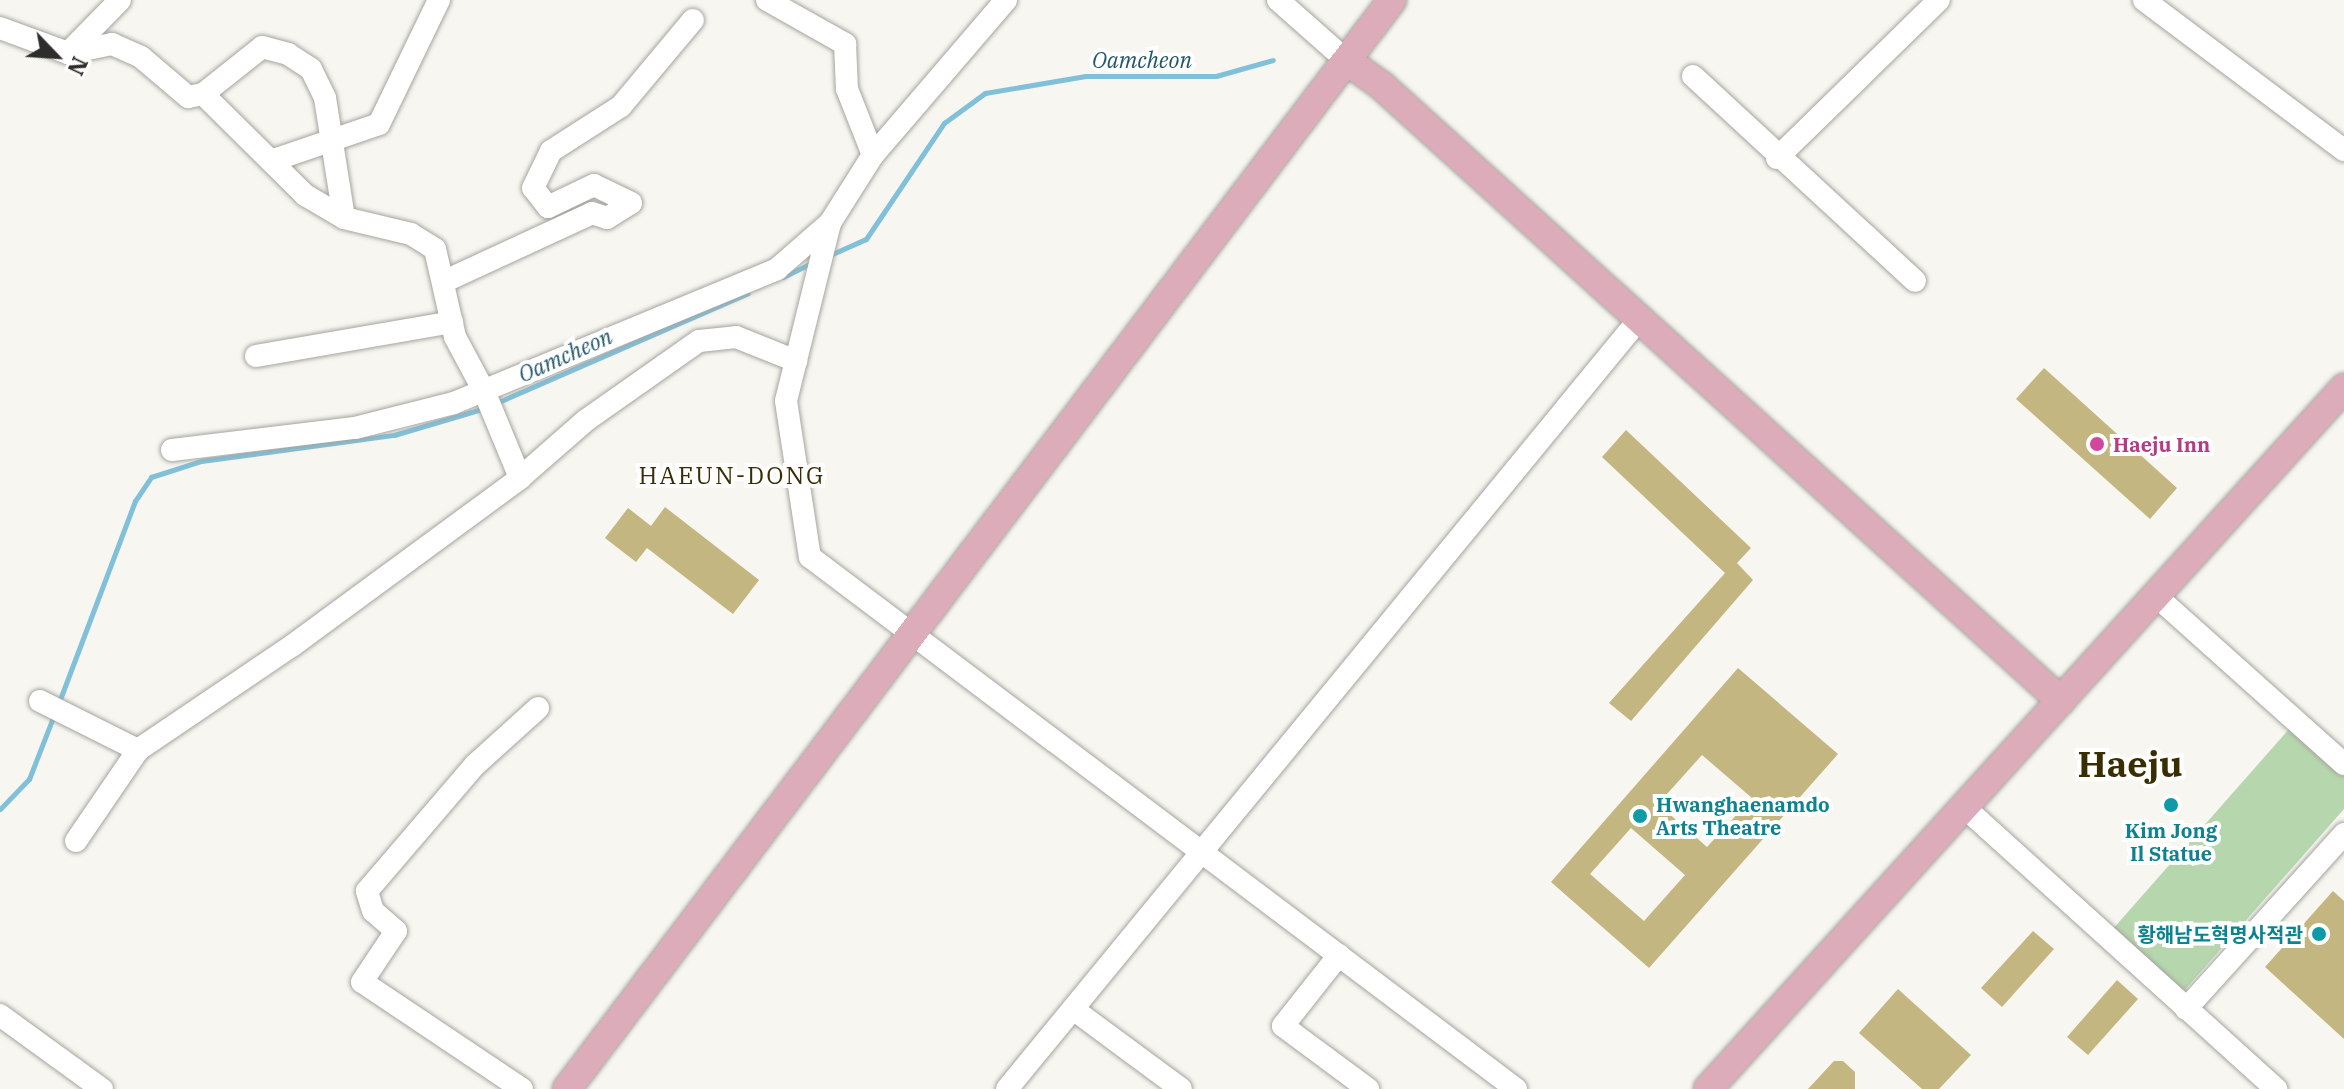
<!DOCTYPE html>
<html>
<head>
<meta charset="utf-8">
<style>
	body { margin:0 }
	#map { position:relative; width:2344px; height:1089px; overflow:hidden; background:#f7f6f0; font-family:"IBM Plex Serif","Noto Sans KR",serif }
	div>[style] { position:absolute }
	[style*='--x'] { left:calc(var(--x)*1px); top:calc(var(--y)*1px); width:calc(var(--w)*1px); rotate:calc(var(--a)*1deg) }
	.green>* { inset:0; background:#b6d7ad }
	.stream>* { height:5px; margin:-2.5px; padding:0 2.5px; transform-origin:2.5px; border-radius:2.5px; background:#80c0d9 }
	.building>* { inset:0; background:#c3b680 }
	.roads { filter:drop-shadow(0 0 2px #a5a49f) drop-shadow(0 0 2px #a5a49f) }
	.minor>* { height:22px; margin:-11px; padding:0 11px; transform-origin:11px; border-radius:11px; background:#fff }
	.major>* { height:28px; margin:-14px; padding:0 14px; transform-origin:14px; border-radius:14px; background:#ddacbb }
	.dots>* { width:22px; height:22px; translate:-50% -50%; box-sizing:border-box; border:4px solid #fff; border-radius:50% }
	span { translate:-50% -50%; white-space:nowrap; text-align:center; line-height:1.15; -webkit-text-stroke:8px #fff; paint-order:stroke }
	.hotel-label { font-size:20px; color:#b23c85; font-weight:700 }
	.left { translate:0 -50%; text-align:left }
	.culture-label { font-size:20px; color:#0d838f; font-weight:700 }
	.right { translate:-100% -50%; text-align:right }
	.water-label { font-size:22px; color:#235669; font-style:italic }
	.quarter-label { font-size:24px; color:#392d02; letter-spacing:2px }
	.town-label { font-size:36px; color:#392d02; font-weight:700 }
	.north { position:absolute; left:16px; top:16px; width:80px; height:80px; -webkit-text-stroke:6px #fff; paint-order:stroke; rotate:115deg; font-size:22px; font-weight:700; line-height:32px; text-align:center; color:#2d2d2b }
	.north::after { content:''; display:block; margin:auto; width:28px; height:36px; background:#2d2d2b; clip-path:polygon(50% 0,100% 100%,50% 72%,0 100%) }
</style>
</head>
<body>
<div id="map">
	<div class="green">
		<div style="clip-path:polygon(2290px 728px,2344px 776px,2344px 809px,2182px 993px,2112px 930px)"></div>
	</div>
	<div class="stream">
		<div style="--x:830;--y:255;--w:39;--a:-24"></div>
		<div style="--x:866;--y:239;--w:140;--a:-56.1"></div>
		<div style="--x:944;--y:123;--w:51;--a:-36.2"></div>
		<div style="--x:985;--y:93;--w:102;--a:-9.6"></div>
		<div style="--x:1086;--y:76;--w:130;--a:0"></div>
		<div style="--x:1216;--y:76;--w:59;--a:-15.7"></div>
		<div style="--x:783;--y:277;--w:34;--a:-26"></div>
		<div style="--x:494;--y:404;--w:277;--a:-23.6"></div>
		<div style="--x:59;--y:702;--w:215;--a:-69.3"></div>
		<div style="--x:135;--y:501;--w:29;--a:-56"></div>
		<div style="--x:151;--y:477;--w:52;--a:-17.7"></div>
		<div style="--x:201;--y:461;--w:195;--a:-7.7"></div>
		<div style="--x:394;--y:435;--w:95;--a:-16.5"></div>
		<div style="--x:0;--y:809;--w:42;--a:-46"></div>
		<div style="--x:29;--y:779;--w:69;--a:-68.7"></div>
	</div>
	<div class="building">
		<div style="clip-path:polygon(2044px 368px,2177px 488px,2150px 519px,2016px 399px)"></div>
		<div style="clip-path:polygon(1626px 430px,1751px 548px,1737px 563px,1753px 580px,1631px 721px,1609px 703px,1725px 573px,1602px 457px)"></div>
		<div style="clip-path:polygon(665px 507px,759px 580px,733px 614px,647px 548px,636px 562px,605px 538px,628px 508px,651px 526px)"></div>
		<div style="clip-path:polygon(evenodd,1738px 668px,1838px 754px,1649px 968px,1551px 882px,1738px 668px,1702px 755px,1752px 798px,1707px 847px,1658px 804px,1702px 755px,1738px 668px,1631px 828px,1685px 875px,1644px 921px,1590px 874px,1631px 828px)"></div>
		<div style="clip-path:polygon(2333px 891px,2344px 901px,2344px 1039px,2265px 967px)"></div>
		<div style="clip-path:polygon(2033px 931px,2054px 949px,2002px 1007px,1981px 988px)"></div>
		<div style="clip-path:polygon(2117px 980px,2138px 999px,2088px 1055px,2067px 1037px)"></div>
		<div style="clip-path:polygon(1898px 989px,1971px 1055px,1939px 1089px,1922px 1089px,1859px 1033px)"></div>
		<div style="clip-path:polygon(1834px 1061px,1843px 1061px,1855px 1072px,1855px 1089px,1808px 1089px)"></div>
	</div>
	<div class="roads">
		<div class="minor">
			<div style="--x:767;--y:0;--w:90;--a:29.4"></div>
			<div style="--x:845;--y:44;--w:45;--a:87.5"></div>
			<div style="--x:847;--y:89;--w:71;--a:68.5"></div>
			<div style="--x:1006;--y:0;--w:204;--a:130.6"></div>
			<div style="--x:873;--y:155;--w:80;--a:122.3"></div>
			<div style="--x:830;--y:223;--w:183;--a:103.9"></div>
			<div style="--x:786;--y:401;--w:158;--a:81.3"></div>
			<div style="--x:810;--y:557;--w:884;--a:37"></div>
			<div style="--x:1278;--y:0;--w:92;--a:41.5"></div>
			<div style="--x:2144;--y:0;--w:250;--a:36.9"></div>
			<div style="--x:0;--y:28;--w:72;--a:20.2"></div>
			<div style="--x:68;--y:53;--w:45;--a:-11.6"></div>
			<div style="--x:112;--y:44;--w:32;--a:24"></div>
			<div style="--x:141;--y:57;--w:62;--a:40.4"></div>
			<div style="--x:188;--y:97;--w:15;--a:-11"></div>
			<div style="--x:203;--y:94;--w:75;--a:-38.5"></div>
			<div style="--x:262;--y:47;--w:27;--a:15"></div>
			<div style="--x:288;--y:54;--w:27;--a:33"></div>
			<div style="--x:311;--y:69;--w:32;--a:64"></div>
			<div style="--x:325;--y:98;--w:121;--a:81"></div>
			<div style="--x:344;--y:218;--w:69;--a:13.4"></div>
			<div style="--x:411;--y:234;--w:28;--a:32"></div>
			<div style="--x:435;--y:249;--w:90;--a:77.2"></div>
			<div style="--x:455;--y:337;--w:61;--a:61.8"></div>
			<div style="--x:484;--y:391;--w:94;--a:67.5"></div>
			<div style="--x:68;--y:53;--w:74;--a:-45.5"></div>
			<div style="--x:1693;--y:76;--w:302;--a:42.7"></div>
			<div style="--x:203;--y:94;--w:144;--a:44.7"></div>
			<div style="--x:305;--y:195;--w:45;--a:30.5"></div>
			<div style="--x:1777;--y:158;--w:226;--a:-44.3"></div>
			<div style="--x:271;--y:161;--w:114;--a:-18.9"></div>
			<div style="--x:379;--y:124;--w:138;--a:-64.2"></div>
			<div style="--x:443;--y:282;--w:164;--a:-24.8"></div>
			<div style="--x:592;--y:213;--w:16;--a:18"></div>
			<div style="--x:607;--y:218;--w:28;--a:-32"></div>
			<div style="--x:631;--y:203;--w:41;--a:-154.1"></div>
			<div style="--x:594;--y:185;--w:51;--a:154.4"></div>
			<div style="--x:548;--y:207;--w:24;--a:-128"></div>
			<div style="--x:533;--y:188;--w:41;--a:-64.1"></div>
			<div style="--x:551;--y:151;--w:83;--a:-32.7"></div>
			<div style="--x:621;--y:106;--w:112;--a:-50.1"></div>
			<div style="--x:256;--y:356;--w:199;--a:-9.8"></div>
			<div style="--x:172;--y:450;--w:184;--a:-6.9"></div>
			<div style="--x:355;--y:428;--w:102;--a:-14.2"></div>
			<div style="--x:454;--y:403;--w:350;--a:-22.5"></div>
			<div style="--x:777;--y:269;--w:70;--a:-41"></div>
			<div style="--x:2156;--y:596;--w:252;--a:41.8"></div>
			<div style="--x:40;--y:701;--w:110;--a:26.6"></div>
			<div style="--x:1964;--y:807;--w:421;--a:42.1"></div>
			<div style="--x:76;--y:841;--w:110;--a:-55.7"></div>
			<div style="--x:138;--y:750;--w:187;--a:-34.1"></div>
			<div style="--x:293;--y:645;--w:282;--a:-36.3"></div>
			<div style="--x:520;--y:478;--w:86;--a:-41.2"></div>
			<div style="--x:585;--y:421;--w:139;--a:-35.1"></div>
			<div style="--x:699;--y:341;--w:37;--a:-6"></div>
			<div style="--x:736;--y:337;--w:65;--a:21.8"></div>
			<div style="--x:1339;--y:955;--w:90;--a:128.3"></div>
			<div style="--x:1283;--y:1026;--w:106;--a:36.5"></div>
			<div style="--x:1073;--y:1009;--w:134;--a:36.5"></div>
			<div style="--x:2186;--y:1009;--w:236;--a:-47.9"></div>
			<div style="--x:0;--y:1015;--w:126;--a:36"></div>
			<div style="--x:522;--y:1089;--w:192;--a:-146.2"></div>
			<div style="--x:362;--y:982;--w:61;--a:-56.3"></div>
			<div style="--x:396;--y:931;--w:30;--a:-139"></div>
			<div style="--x:373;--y:911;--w:21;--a:-107"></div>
			<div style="--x:367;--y:891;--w:166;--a:-49.4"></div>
			<div style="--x:475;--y:765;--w:85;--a:-42.1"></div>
			<div style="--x:1007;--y:1089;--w:998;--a:-50.61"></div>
		</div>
		<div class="major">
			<div style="--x:1347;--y:61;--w:43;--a:35.5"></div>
			<div style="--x:1382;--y:86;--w:916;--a:42.17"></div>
			<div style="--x:567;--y:1089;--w:1366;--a:-52.85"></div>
			<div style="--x:1708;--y:1089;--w:947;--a:-47.78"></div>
		</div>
	</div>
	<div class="dots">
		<div style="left:2097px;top:444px;background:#d1479c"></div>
		<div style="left:2171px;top:805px;background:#0f9aa8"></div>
		<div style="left:1640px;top:816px;background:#0f9aa8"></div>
		<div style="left:2319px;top:934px;background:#0f9aa8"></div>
	</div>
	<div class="hotel-label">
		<span class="left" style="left:2113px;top:444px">Haeju Inn</span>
	</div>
	<div class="culture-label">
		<span class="left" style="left:1656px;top:816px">Hwanghaenamdo<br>Arts Theatre</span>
		<span style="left:2171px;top:842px">Kim Jong<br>Il Statue</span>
		<span class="right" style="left:2303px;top:934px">황해남도혁명사적관</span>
	</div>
	<div class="water-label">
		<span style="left:1142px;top:60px">Oamcheon</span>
		<span style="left:565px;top:355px;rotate:-24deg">Oamcheon</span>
	</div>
	<div class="quarter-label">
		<span style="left:732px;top:476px">HAEUN-DONG</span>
	</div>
	<div class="town-label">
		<span style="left:2130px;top:764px">Haeju</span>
	</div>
	<div class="north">N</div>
</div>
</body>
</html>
